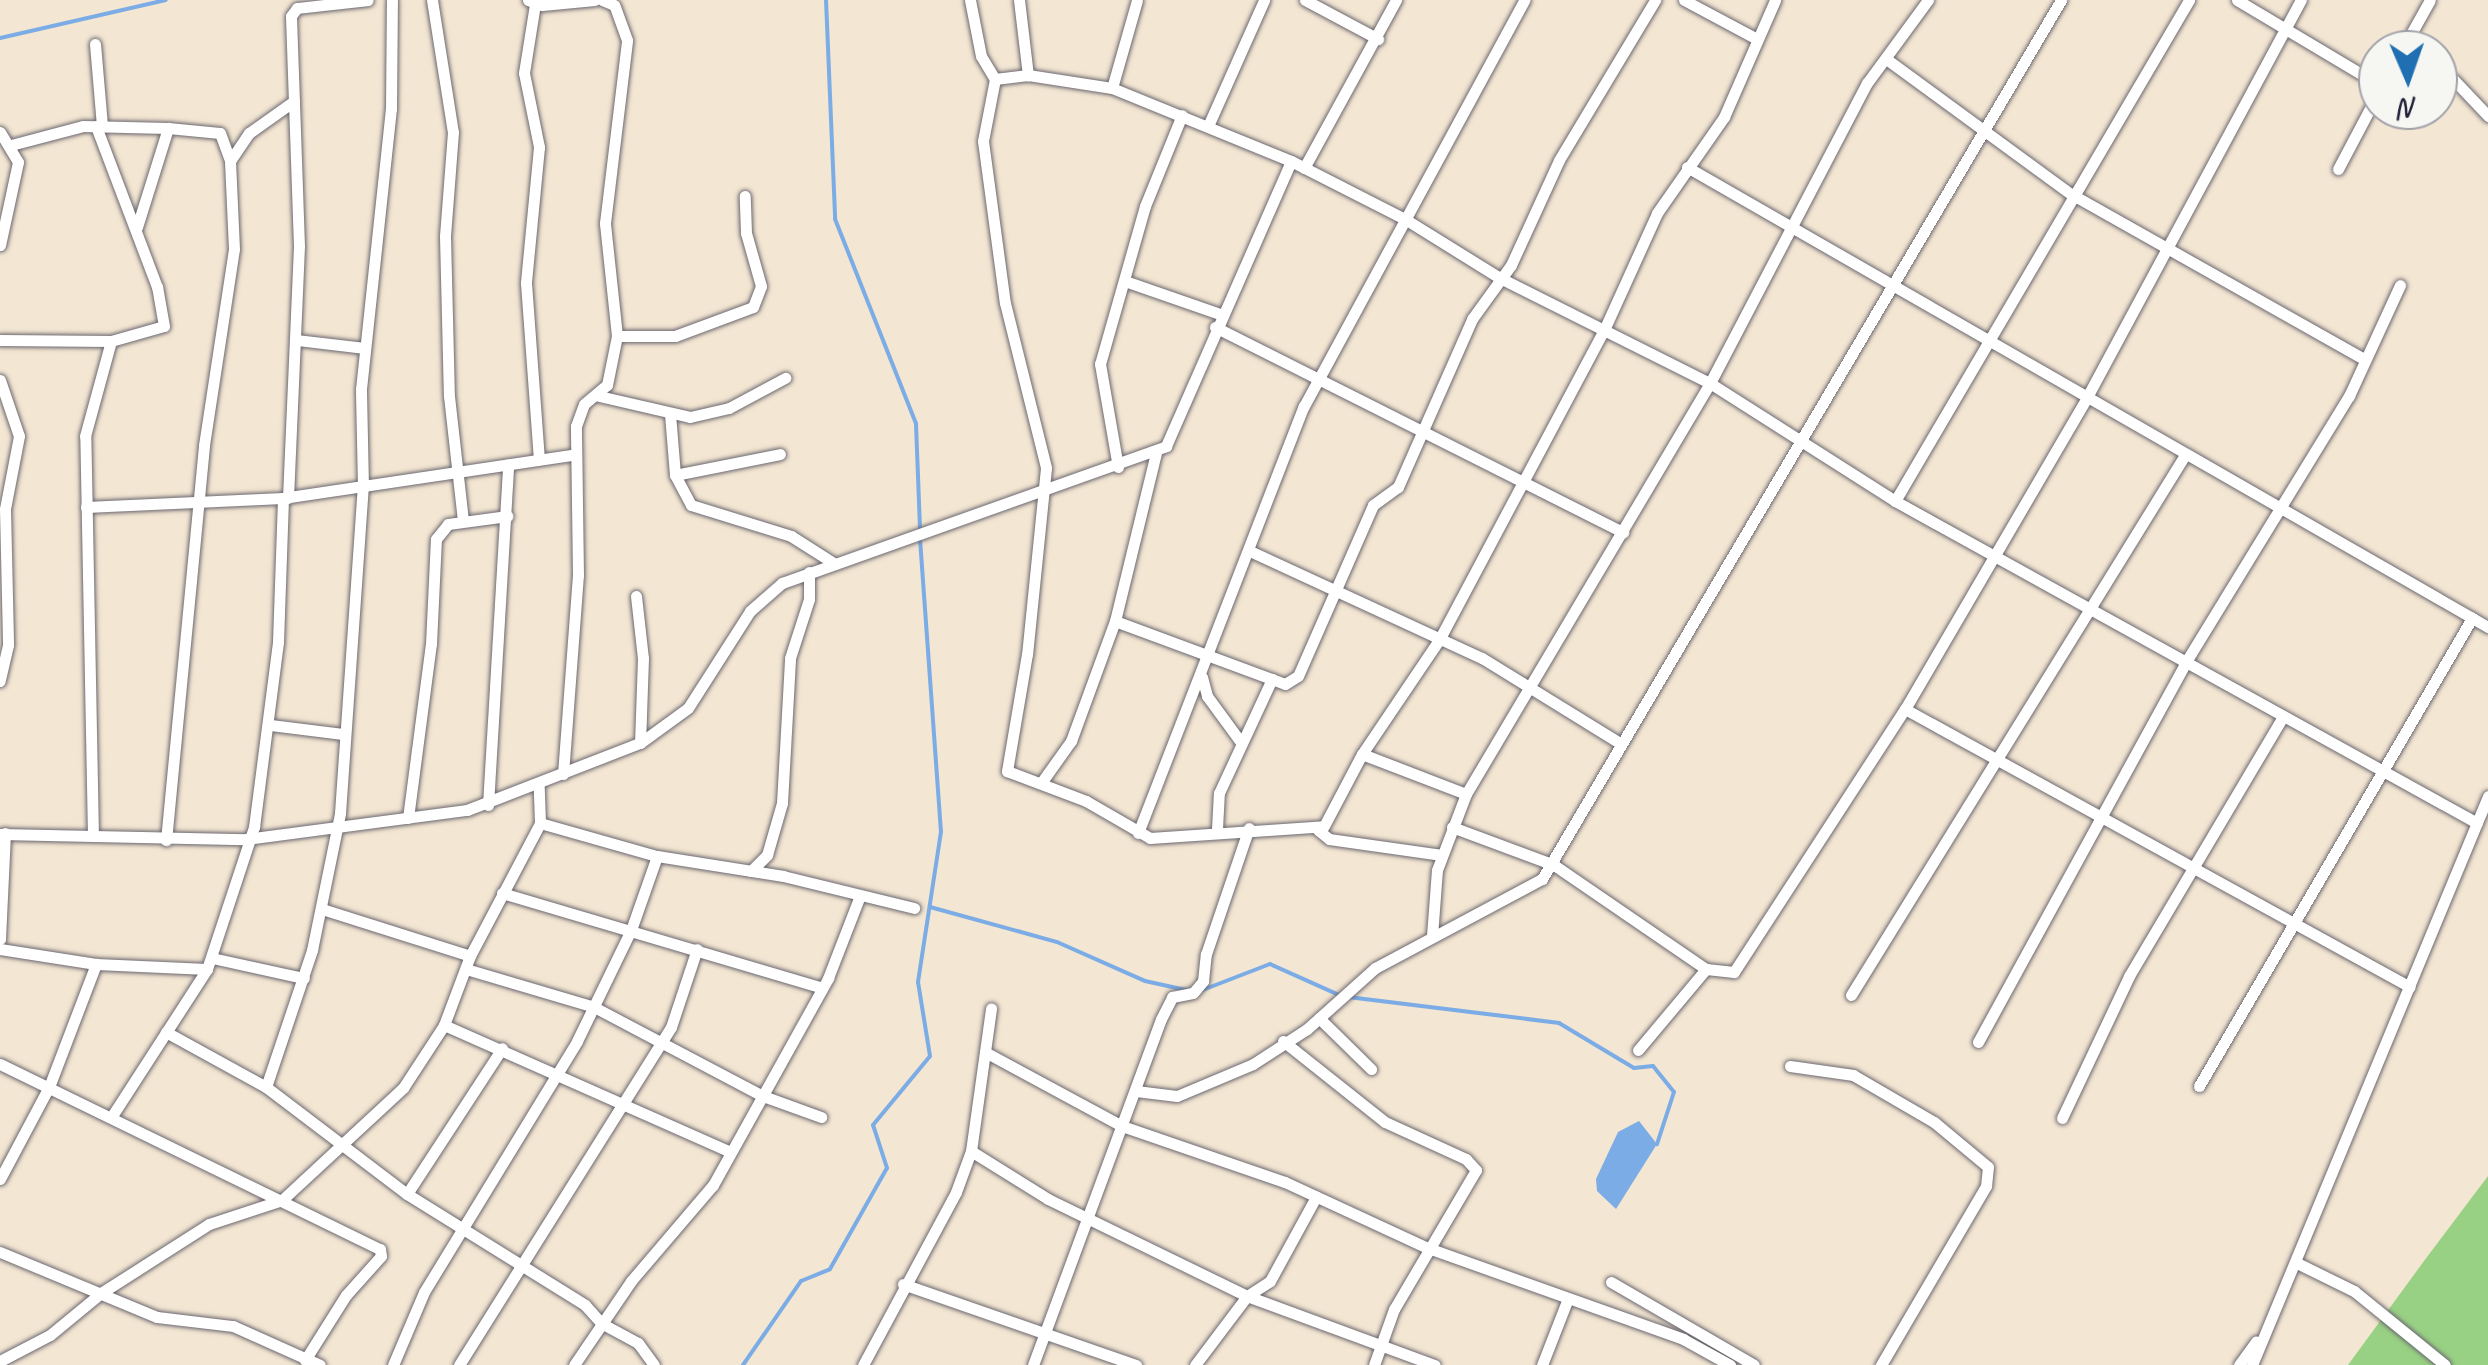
<!DOCTYPE html>
<html>
<head>
<meta charset="utf-8">
<style>
	body { margin:0 }
	#map { position:relative; width:2488px; height:1365px; overflow:hidden; background:#f3e6d2; font-family:Caveat,sans-serif }
	div>[style] { position:absolute }
	[style*='--x'] { left:calc(var(--x)*1px); top:calc(var(--y)*1px); width:calc(var(--w)*1px); rotate:calc(var(--a)*1deg) }
	.green>* { inset:0; background:#98d184 }
	.water>* { inset:0; background:#7bace6 }
	.stream>* { height:4px; margin:-2px; padding:0 2px; transform-origin:2px; border-radius:2px; background:#7bace6 }
	.roads { filter:drop-shadow(0 0 2px #6b6770) drop-shadow(0 0 2px #6b6770) }
	.minor>* { height:11px; margin:-5.5px; padding:0 5.5px; transform-origin:5.5px; border-radius:5.5px; background:#fff }
	span { translate:-50% -50%; white-space:nowrap; text-align:center; line-height:1.15; -webkit-text-stroke:9px #f6f6f2; paint-order:stroke }
	.north { position:absolute; left:2358px; top:30px; width:100px; height:100px; box-sizing:border-box; background:#f6f6f2; border:2px solid #a1a1a9; border-radius:50%; rotate:178deg; font-size:28px; font-weight:700; line-height:40px; text-align:center; color:#22223b }
	.north::after { content:''; display:block; margin:auto; width:35px; height:45px; background:#1f6fb2; clip-path:polygon(50% 0,100% 100%,50% 72%,0 100%) }
</style>
</head>
<body>
<div id="map">
	<div class="green">
		<div style="clip-path:polygon(2488px 1176px,2488px 1365px,2348px 1365px,2424px 1261px)"></div>
	</div>
	<div class="water">
		<div style="clip-path:polygon(1639px 1121px,1657px 1144px,1616px 1209px,1597px 1191px,1596px 1179px,1618px 1132px)"></div>
	</div>
	<div class="stream">
		<div style="--x:826;--y:0;--w:219;--a:87.6"></div>
		<div style="--x:835;--y:219;--w:220;--a:68.4"></div>
		<div style="--x:916;--y:424;--w:105;--a:87.8"></div>
		<div style="--x:0;--y:38;--w:170;--a:-12.9"></div>
		<div style="--x:930;--y:907;--w:132;--a:15.4"></div>
		<div style="--x:1057;--y:942;--w:96;--a:23.9"></div>
		<div style="--x:1145;--y:981;--w:42;--a:12.4"></div>
		<div style="--x:1200;--y:991;--w:75;--a:-21.1"></div>
		<div style="--x:1270;--y:964;--w:76;--a:24.2"></div>
		<div style="--x:1348;--y:997;--w:213;--a:7"></div>
		<div style="--x:1559;--y:1023;--w:87;--a:31"></div>
		<div style="--x:1634;--y:1068;--w:19;--a:-6"></div>
		<div style="--x:1653;--y:1066;--w:33;--a:51"></div>
		<div style="--x:1674;--y:1092;--w:55;--a:108.1"></div>
		<div style="--x:743;--y:1365;--w:102;--a:-55.4"></div>
		<div style="--x:801;--y:1281;--w:31;--a:-22"></div>
		<div style="--x:830;--y:1269;--w:116;--a:-60.6"></div>
		<div style="--x:887;--y:1168;--w:45;--a:-108"></div>
		<div style="--x:873;--y:1125;--w:89;--a:-50.4"></div>
		<div style="--x:930;--y:1056;--w:75;--a:-99.2"></div>
		<div style="--x:918;--y:982;--w:152;--a:-81.3"></div>
		<div style="--x:941;--y:832;--w:294;--a:-94.1"></div>
	</div>
	<div class="roads">
		<div class="minor">
			<div style="--x:432;--y:0;--w:134;--a:81"></div>
			<div style="--x:453;--y:132;--w:104;--a:94.4"></div>
			<div style="--x:445;--y:236;--w:160;--a:88.6"></div>
			<div style="--x:449;--y:396;--w:125;--a:83.6"></div>
			<div style="--x:528;--y:0;--w:15;--a:20"></div>
			<div style="--x:542;--y:5;--w:53;--a:-5.4"></div>
			<div style="--x:970;--y:0;--w:57;--a:78.9"></div>
			<div style="--x:981;--y:56;--w:27;--a:59"></div>
			<div style="--x:995;--y:79;--w:63;--a:101"></div>
			<div style="--x:983;--y:141;--w:163;--a:82.3"></div>
			<div style="--x:1005;--y:303;--w:170;--a:76"></div>
			<div style="--x:1046;--y:468;--w:187;--a:95.8"></div>
			<div style="--x:1027;--y:654;--w:119;--a:99.7"></div>
			<div style="--x:1007;--y:771;--w:85;--a:20.8"></div>
			<div style="--x:1086;--y:801;--w:74;--a:30"></div>
			<div style="--x:1150;--y:838;--w:174;--a:-3.9"></div>
			<div style="--x:1324;--y:826;--w:81;--a:-62.2"></div>
			<div style="--x:1362;--y:754;--w:138;--a:-56"></div>
			<div style="--x:1439;--y:640;--w:351;--a:-62"></div>
			<div style="--x:1604;--y:330;--w:128;--a:-65.6"></div>
			<div style="--x:1657;--y:213;--w:117;--a:-55.1"></div>
			<div style="--x:1724;--y:117;--w:128;--a:-66.4"></div>
			<div style="--x:1019;--y:0;--w:76;--a:83.2"></div>
			<div style="--x:1305;--y:0;--w:83;--a:28.1"></div>
			<div style="--x:1684;--y:0;--w:83;--a:28.1"></div>
			<div style="--x:2237;--y:0;--w:164;--a:30.8"></div>
			<div style="--x:535;--y:4;--w:70;--a:99.1"></div>
			<div style="--x:524;--y:73;--w:76;--a:78.5"></div>
			<div style="--x:539;--y:147;--w:137;--a:95.5"></div>
			<div style="--x:526;--y:283;--w:177;--a:85.8"></div>
			<div style="--x:95;--y:44;--w:82;--a:85.1"></div>
			<div style="--x:2402;--y:50;--w:57;--a:-60.8"></div>
			<div style="--x:1889;--y:61;--w:225;--a:36.2"></div>
			<div style="--x:2071;--y:194;--w:334;--a:29.4"></div>
			<div style="--x:995;--y:79;--w:33;--a:-7"></div>
			<div style="--x:1028;--y:75;--w:85;--a:8.8"></div>
			<div style="--x:1112;--y:88;--w:193;--a:22.2"></div>
			<div style="--x:1291;--y:161;--w:128;--a:27"></div>
			<div style="--x:1405;--y:219;--w:110;--a:31.9"></div>
			<div style="--x:1498;--y:277;--w:237;--a:26.6"></div>
			<div style="--x:1710;--y:383;--w:219;--a:32.5"></div>
			<div style="--x:1895;--y:501;--w:665;--a:28.95"></div>
			<div style="--x:2438;--y:82;--w:16;--a:-7"></div>
			<div style="--x:2454;--y:80;--w:50;--a:46.6"></div>
			<div style="--x:1112;--y:88;--w:91;--a:-74.1"></div>
			<div style="--x:1208;--y:126;--w:138;--a:-66"></div>
			<div style="--x:0;--y:132;--w:35;--a:59"></div>
			<div style="--x:18;--y:162;--w:85;--a:102.2"></div>
			<div style="--x:11;--y:145;--w:74;--a:-14.8"></div>
			<div style="--x:83;--y:126;--w:85;--a:1.3"></div>
			<div style="--x:168;--y:128;--w:52;--a:5.5"></div>
			<div style="--x:220;--y:133;--w:30;--a:70"></div>
			<div style="--x:230;--y:161;--w:88;--a:87.4"></div>
			<div style="--x:234;--y:249;--w:199;--a:98.7"></div>
			<div style="--x:204;--y:446;--w:396;--a:95.5"></div>
			<div style="--x:230;--y:161;--w:34;--a:-56"></div>
			<div style="--x:249;--y:133;--w:55;--a:-35.4"></div>
			<div style="--x:1687;--y:167;--w:924;--a:29.87"></div>
			<div style="--x:1304;--y:168;--w:192;--a:-61.3"></div>
			<div style="--x:2338;--y:169;--w:86;--a:-62.2"></div>
			<div style="--x:137;--y:227;--w:104;--a:-72.6"></div>
			<div style="--x:1125;--y:281;--w:101;--a:19.2"></div>
			<div style="--x:1215;--y:327;--w:457;--a:26.7"></div>
			<div style="--x:617;--y:336;--w:58;--a:0"></div>
			<div style="--x:675;--y:336;--w:83;--a:-20.4"></div>
			<div style="--x:753;--y:307;--w:22;--a:-69"></div>
			<div style="--x:761;--y:286;--w:55;--a:-105.8"></div>
			<div style="--x:746;--y:233;--w:37;--a:-92"></div>
			<div style="--x:0;--y:340;--w:111;--a:0.5"></div>
			<div style="--x:111;--y:341;--w:55;--a:-15.8"></div>
			<div style="--x:164;--y:326;--w:40;--a:-100"></div>
			<div style="--x:157;--y:287;--w:172;--a:-110.8"></div>
			<div style="--x:297;--y:340;--w:67;--a:6.8"></div>
			<div style="--x:0;--y:380;--w:59;--a:71.3"></div>
			<div style="--x:19;--y:436;--w:74;--a:100.9"></div>
			<div style="--x:5;--y:509;--w:136;--a:88.7"></div>
			<div style="--x:8;--y:645;--w:37;--a:103"></div>
			<div style="--x:599;--y:396;--w:93;--a:13"></div>
			<div style="--x:690;--y:417;--w:40;--a:-13"></div>
			<div style="--x:729;--y:408;--w:64;--a:-28.2"></div>
			<div style="--x:670;--y:414;--w:61;--a:85.3"></div>
			<div style="--x:675;--y:475;--w:34;--a:62"></div>
			<div style="--x:691;--y:505;--w:105;--a:17.2"></div>
			<div style="--x:791;--y:536;--w:52;--a:32.5"></div>
			<div style="--x:1118;--y:467;--w:105;--a:-99.9"></div>
			<div style="--x:1100;--y:364;--w:164;--a:-74.1"></div>
			<div style="--x:1145;--y:206;--w:98;--a:-67.9"></div>
			<div style="--x:675;--y:475;--w:107;--a:-11.3"></div>
			<div style="--x:288;--y:498;--w:252;--a:-87.5"></div>
			<div style="--x:299;--y:246;--w:230;--a:-92"></div>
			<div style="--x:291;--y:16;--w:10;--a:-53"></div>
			<div style="--x:297;--y:8;--w:71;--a:-6.4"></div>
			<div style="--x:1895;--y:501;--w:581;--a:-59.59"></div>
			<div style="--x:86;--y:507;--w:197;--a:-2.6"></div>
			<div style="--x:283;--y:498;--w:296;--a:-8.5"></div>
			<div style="--x:1250;--y:551;--w:255;--a:24.8"></div>
			<div style="--x:1482;--y:658;--w:163;--a:31.7"></div>
			<div style="--x:636;--y:596;--w:62;--a:83.6"></div>
			<div style="--x:643;--y:658;--w:85;--a:92"></div>
			<div style="--x:1115;--y:621;--w:181;--a:20.3"></div>
			<div style="--x:1285;--y:684;--w:15;--a:-32"></div>
			<div style="--x:1298;--y:676;--w:187;--a:-66.3"></div>
			<div style="--x:1373;--y:505;--w:31;--a:-36"></div>
			<div style="--x:1398;--y:487;--w:184;--a:-66.2"></div>
			<div style="--x:1472;--y:319;--w:67;--a:-54.2"></div>
			<div style="--x:1511;--y:265;--w:115;--a:-65.4"></div>
			<div style="--x:1559;--y:160;--w:187;--a:-59"></div>
			<div style="--x:1202;--y:677;--w:20;--a:75"></div>
			<div style="--x:1207;--y:696;--w:56;--a:53.7"></div>
			<div style="--x:1905;--y:709;--w:576;--a:28.83"></div>
			<div style="--x:270;--y:725;--w:74;--a:7"></div>
			<div style="--x:1362;--y:754;--w:111;--a:21"></div>
			<div style="--x:563;--y:774;--w:200;--a:-85.7"></div>
			<div style="--x:578;--y:575;--w:149;--a:-90.8"></div>
			<div style="--x:576;--y:426;--w:23;--a:-70"></div>
			<div style="--x:584;--y:404;--w:30;--a:-40"></div>
			<div style="--x:607;--y:385;--w:50;--a:-78.5"></div>
			<div style="--x:617;--y:336;--w:114;--a:-96.1"></div>
			<div style="--x:605;--y:223;--w:184;--a:-83.1"></div>
			<div style="--x:627;--y:40;--w:37;--a:-110"></div>
			<div style="--x:614;--y:5;--w:13;--a:-157"></div>
			<div style="--x:1041;--y:783;--w:52;--a:-54.5"></div>
			<div style="--x:1071;--y:741;--w:128;--a:-69.9"></div>
			<div style="--x:1115;--y:621;--w:173;--a:-76.3"></div>
			<div style="--x:488;--y:805;--w:341;--a:-86.6"></div>
			<div style="--x:408;--y:818;--w:176;--a:-82.5"></div>
			<div style="--x:431;--y:644;--w:105;--a:-87.3"></div>
			<div style="--x:436;--y:539;--w:19;--a:-51"></div>
			<div style="--x:448;--y:524;--w:60;--a:-7.7"></div>
			<div style="--x:540;--y:823;--w:122;--a:15.8"></div>
			<div style="--x:657;--y:856;--w:128;--a:9"></div>
			<div style="--x:783;--y:876;--w:135;--a:13.7"></div>
			<div style="--x:1452;--y:827;--w:109;--a:20.4"></div>
			<div style="--x:1554;--y:865;--w:184;--a:34.4"></div>
			<div style="--x:1706;--y:969;--w:28;--a:6"></div>
			<div style="--x:1734;--y:972;--w:314;--a:-57"></div>
			<div style="--x:1905;--y:709;--w:361;--a:-59.7"></div>
			<div style="--x:2087;--y:397;--w:451;--a:-61.7"></div>
			<div style="--x:1217;--y:829;--w:36;--a:-87"></div>
			<div style="--x:1219;--y:793;--w:126;--a:-65.1"></div>
			<div style="--x:1318;--y:830;--w:14;--a:39"></div>
			<div style="--x:1329;--y:839;--w:114;--a:8.1"></div>
			<div style="--x:1138;--y:833;--w:458;--a:-68.8"></div>
			<div style="--x:1304;--y:406;--w:462;--a:-61.5"></div>
			<div style="--x:0;--y:834;--w:246;--a:1.2"></div>
			<div style="--x:246;--y:839;--w:223;--a:-7.5"></div>
			<div style="--x:467;--y:810;--w:186;--a:-21.2"></div>
			<div style="--x:640;--y:743;--w:59;--a:-36.1"></div>
			<div style="--x:688;--y:708;--w:115;--a:-57.4"></div>
			<div style="--x:750;--y:611;--w:43;--a:-41.2"></div>
			<div style="--x:782;--y:583;--w:408;--a:-19.6"></div>
			<div style="--x:1166;--y:446;--w:311;--a:-66.3"></div>
			<div style="--x:93;--y:836;--w:400;--a:-91.1"></div>
			<div style="--x:85;--y:436;--w:98;--a:-74.7"></div>
			<div style="--x:751;--y:871;--w:23;--a:-45"></div>
			<div style="--x:767;--y:855;--w:54;--a:-73.9"></div>
			<div style="--x:782;--y:803;--w:145;--a:-86.8"></div>
			<div style="--x:790;--y:658;--w:62;--a:-72.1"></div>
			<div style="--x:809;--y:599;--w:27;--a:-90"></div>
			<div style="--x:502;--y:893;--w:332;--a:16.5"></div>
			<div style="--x:322;--y:909;--w:155;--a:17.6"></div>
			<div style="--x:1432;--y:936;--w:66;--a:-85.7"></div>
			<div style="--x:1437;--y:870;--w:81;--a:-69.1"></div>
			<div style="--x:1466;--y:794;--w:478;--a:-59.3"></div>
			<div style="--x:1710;--y:383;--w:339;--a:-62.4"></div>
			<div style="--x:1867;--y:83;--w:103;--a:-53.7"></div>
			<div style="--x:0;--y:939;--w:106;--a:-87.3"></div>
			<div style="--x:0;--y:949;--w:97;--a:8.9"></div>
			<div style="--x:96;--y:964;--w:111;--a:2.6"></div>
			<div style="--x:212;--y:958;--w:94;--a:12.3"></div>
			<div style="--x:466;--y:969;--w:134;--a:16.5"></div>
			<div style="--x:594;--y:1007;--w:191;--a:27.8"></div>
			<div style="--x:763;--y:1096;--w:62;--a:19.9"></div>
			<div style="--x:1851;--y:995;--w:635;--a:-58.26"></div>
			<div style="--x:1319;--y:1018;--w:73;--a:44.4"></div>
			<div style="--x:444;--y:1025;--w:311;--a:23.9"></div>
			<div style="--x:166;--y:1032;--w:114;--a:28.8"></div>
			<div style="--x:266;--y:1087;--w:177;--a:37.2"></div>
			<div style="--x:407;--y:1194;--w:210;--a:31.9"></div>
			<div style="--x:585;--y:1305;--w:24;--a:48"></div>
			<div style="--x:601;--y:1323;--w:42;--a:28.4"></div>
			<div style="--x:638;--y:1343;--w:27;--a:54"></div>
			<div style="--x:1283;--y:1041;--w:130;--a:38.5"></div>
			<div style="--x:1385;--y:1122;--w:89;--a:24.6"></div>
			<div style="--x:1466;--y:1159;--w:15;--a:48"></div>
			<div style="--x:1476;--y:1170;--w:161;--a:120.5"></div>
			<div style="--x:1394;--y:1309;--w:59;--a:109.7"></div>
			<div style="--x:1978;--y:1042;--w:430;--a:-61.3"></div>
			<div style="--x:2184;--y:665;--w:316;--a:-58.5"></div>
			<div style="--x:2349;--y:396;--w:122;--a:-65.3"></div>
			<div style="--x:1638;--y:1050;--w:106;--a:-50"></div>
			<div style="--x:985;--y:1052;--w:156;--a:28.4"></div>
			<div style="--x:1122;--y:1126;--w:172;--a:19"></div>
			<div style="--x:1285;--y:1182;--w:157;--a:24.8"></div>
			<div style="--x:1428;--y:1248;--w:271;--a:19.6"></div>
			<div style="--x:1683;--y:1339;--w:54;--a:29"></div>
			<div style="--x:0;--y:1064;--w:423;--a:26"></div>
			<div style="--x:380;--y:1249;--w:7;--a:82"></div>
			<div style="--x:381;--y:1256;--w:52;--a:131.9"></div>
			<div style="--x:346;--y:1295;--w:77;--a:122.2"></div>
			<div style="--x:1790;--y:1066;--w:64;--a:8.1"></div>
			<div style="--x:1853;--y:1075;--w:94;--a:30.1"></div>
			<div style="--x:1934;--y:1122;--w:70;--a:39.8"></div>
			<div style="--x:1988;--y:1167;--w:19;--a:96"></div>
			<div style="--x:1986;--y:1186;--w:208;--a:120.4"></div>
			<div style="--x:2199;--y:1086;--w:542;--a:-59.74"></div>
			<div style="--x:266;--y:1087;--w:145;--a:-71.4"></div>
			<div style="--x:312;--y:950;--w:140;--a:-78.4"></div>
			<div style="--x:340;--y:813;--w:327;--a:-86"></div>
			<div style="--x:363;--y:487;--w:98;--a:-91.2"></div>
			<div style="--x:361;--y:389;--w:282;--a:-83.9"></div>
			<div style="--x:391;--y:109;--w:109;--a:-89.5"></div>
			<div style="--x:1136;--y:1091;--w:41;--a:7"></div>
			<div style="--x:1177;--y:1096;--w:82;--a:-22.8"></div>
			<div style="--x:1253;--y:1064;--w:64;--a:-32.9"></div>
			<div style="--x:1307;--y:1029;--w:91;--a:-41.9"></div>
			<div style="--x:1375;--y:968;--w:189;--a:-28.1"></div>
			<div style="--x:1542;--y:879;--w:1021;--a:-59.44"></div>
			<div style="--x:112;--y:1116;--w:175;--a:-57.1"></div>
			<div style="--x:207;--y:969;--w:150;--a:-71.7"></div>
			<div style="--x:254;--y:827;--w:187;--a:-82.6"></div>
			<div style="--x:278;--y:642;--w:144;--a:-88"></div>
			<div style="--x:2062;--y:1118;--w:157;--a:-64.7"></div>
			<div style="--x:2129;--y:976;--w:300;--a:-59.3"></div>
			<div style="--x:971;--y:1151;--w:91;--a:31.9"></div>
			<div style="--x:1048;--y:1199;--w:221;--a:26"></div>
			<div style="--x:1247;--y:1296;--w:200;--a:20.2"></div>
			<div style="--x:0;--y:1179;--w:104;--a:-62"></div>
			<div style="--x:49;--y:1087;--w:132;--a:-69.1"></div>
			<div style="--x:407;--y:1194;--w:174;--a:-56.9"></div>
			<div style="--x:0;--y:1252;--w:170;--a:22.5"></div>
			<div style="--x:157;--y:1317;--w:77;--a:6.8"></div>
			<div style="--x:233;--y:1326;--w:95;--a:24.1"></div>
			<div style="--x:2297;--y:1263;--w:64;--a:26.2"></div>
			<div style="--x:2354;--y:1291;--w:117;--a:39.1"></div>
			<div style="--x:1611;--y:1282;--w:165;--a:30.1"></div>
			<div style="--x:903;--y:1284;--w:247;--a:19.2"></div>
			<div style="--x:0;--y:1361;--w:56;--a:-27.5"></div>
			<div style="--x:50;--y:1335;--w:66;--a:-39.5"></div>
			<div style="--x:101;--y:1293;--w:128;--a:-32.6"></div>
			<div style="--x:209;--y:1224;--w:77;--a:-18.2"></div>
			<div style="--x:282;--y:1200;--w:165;--a:-42.8"></div>
			<div style="--x:403;--y:1088;--w:75;--a:-56.9"></div>
			<div style="--x:444;--y:1025;--w:74;--a:-69.4"></div>
			<div style="--x:470;--y:956;--w:150;--a:-62.2"></div>
			<div style="--x:540;--y:823;--w:38;--a:-92"></div>
			<div style="--x:393;--y:1365;--w:79;--a:-67"></div>
			<div style="--x:424;--y:1292;--w:294;--a:-58.6"></div>
			<div style="--x:577;--y:1041;--w:123;--a:-64.1"></div>
			<div style="--x:631;--y:930;--w:78;--a:-70.6"></div>
			<div style="--x:459;--y:1365;--w:399;--a:-57.9"></div>
			<div style="--x:671;--y:1027;--w:82;--a:-71.6"></div>
			<div style="--x:574;--y:1365;--w:102;--a:-55.8"></div>
			<div style="--x:631;--y:1281;--w:126;--a:-49.5"></div>
			<div style="--x:713;--y:1185;--w:237;--a:-60.9"></div>
			<div style="--x:828;--y:978;--w:86;--a:-68.8"></div>
			<div style="--x:863;--y:1365;--w:196;--a:-61.7"></div>
			<div style="--x:956;--y:1192;--w:44;--a:-69.9"></div>
			<div style="--x:971;--y:1151;--w:144;--a:-82"></div>
			<div style="--x:1033;--y:1365;--w:369;--a:-69.7"></div>
			<div style="--x:1161;--y:1019;--w:25;--a:-63"></div>
			<div style="--x:1172;--y:997;--w:21;--a:-11"></div>
			<div style="--x:1193;--y:993;--w:16;--a:-50"></div>
			<div style="--x:1203;--y:981;--w:27;--a:-84"></div>
			<div style="--x:1206;--y:954;--w:133;--a:-71.2"></div>
			<div style="--x:1195;--y:1365;--w:86;--a:-53"></div>
			<div style="--x:1247;--y:1296;--w:27;--a:-33"></div>
			<div style="--x:1270;--y:1281;--w:96;--a:-61.3"></div>
			<div style="--x:1542;--y:1365;--w:69;--a:-68.7"></div>
			<div style="--x:2239;--y:1365;--w:29;--a:-54"></div>
			<div style="--x:2252;--y:1365;--w:616;--a:-67.47"></div>
		</div>
	</div>
	<div class="north">N</div>
</div>
</body>
</html>
